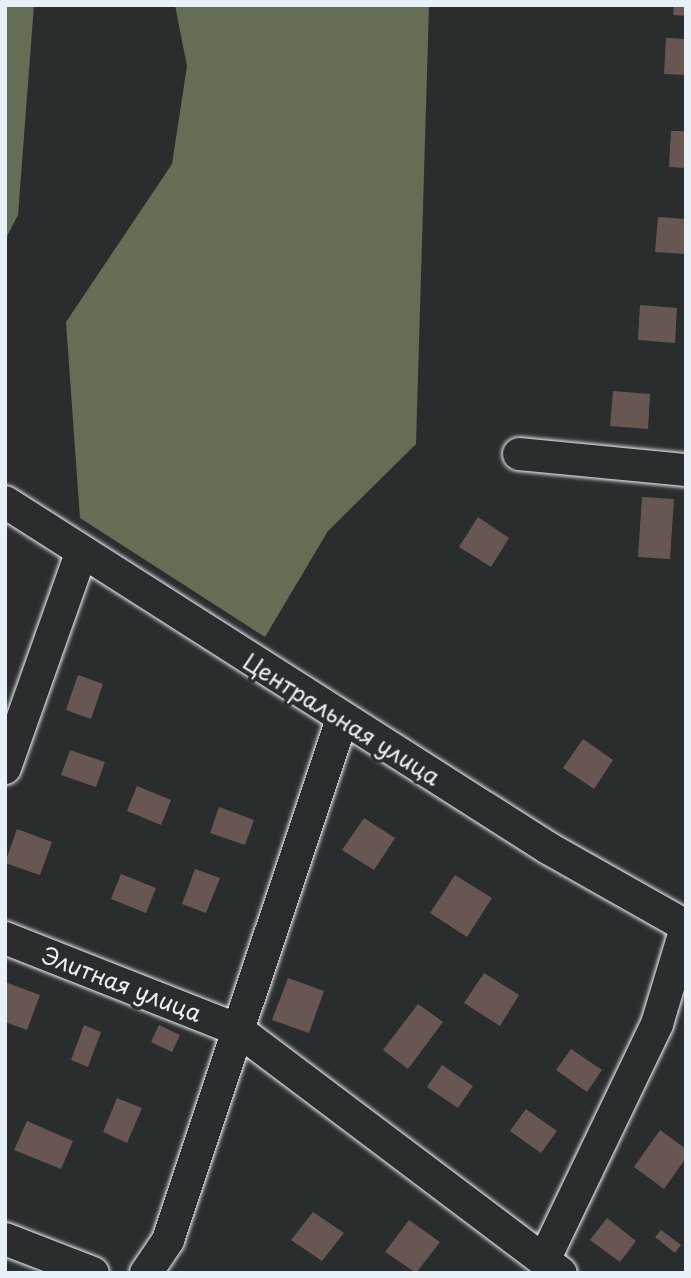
<!DOCTYPE html>
<html>
<head>
<meta charset="utf-8">
<style>
	body { margin:0 }
	#map { position:relative; width:691px; height:1278px; overflow:hidden; background:#2a2d2e; font-family:"Playpen Sans",sans-serif }
	div>[style] { position:absolute }
	[style*='--x'] { left:calc(var(--x)*1px); top:calc(var(--y)*1px); width:calc(var(--w)*1px); rotate:calc(var(--a)*1deg) }
	.green>* { inset:0; background:#646e55 }
	.building>* { inset:0; background:#685653 }
	.roads { filter:drop-shadow(0 0 2px #e8f1f8) drop-shadow(0 0 2px #e8f1f8) }
	.minor>* { height:32px; margin:-16px; padding:0 16px; transform-origin:16px; border-radius:16px; background:#2a2d2e }
	span { translate:-50% -50%; white-space:nowrap; text-align:center; line-height:1.15; -webkit-text-stroke:7px #2a2d2e; paint-order:stroke }
	.street-label { font-size:23px; color:#e8f1f8 }
	.frame { position:absolute; inset:0; border:7px solid #e8f1f8; pointer-events:none }
</style>
</head>
<body>
<div id="map">
	<div class="green">
		<div style="clip-path:polygon(5px 5px,34px 5px,18px 215px,5px 240px)"></div>
		<div style="clip-path:polygon(175px 5px,429px 5px,416px 444px,328px 531px,265px 637px,80px 518px,66px 322px,172px 164px,187px 66px)"></div>
	</div>
	<div class="building">
		<div style="clip-path:polygon(674px 5px,686px 5px,686px 16px,673px 15px)"></div>
		<div style="clip-path:polygon(666px 38px,686px 39px,686px 75px,664px 74px)"></div>
		<div style="clip-path:polygon(671px 131px,686px 131px,686px 168px,669px 167px)"></div>
		<div style="clip-path:polygon(658px 217px,686px 219px,686px 254px,655px 252px)"></div>
		<div style="clip-path:polygon(640px 305px,677px 308px,675px 343px,638px 340px)"></div>
		<div style="clip-path:polygon(613px 391px,650px 394px,648px 429px,610px 426px)"></div>
		<div style="clip-path:polygon(642px 497px,674px 499px,670px 559px,638px 557px)"></div>
		<div style="clip-path:polygon(478px 517px,509px 538px,491px 567px,459px 547px)"></div>
		<div style="clip-path:polygon(78px 675px,103px 684px,91px 719px,66px 710px)"></div>
		<div style="clip-path:polygon(583px 739px,613px 760px,594px 789px,563px 768px)"></div>
		<div style="clip-path:polygon(70px 750px,105px 762px,96px 787px,61px 775px)"></div>
		<div style="clip-path:polygon(137px 786px,171px 800px,161px 825px,127px 811px)"></div>
		<div style="clip-path:polygon(219px 807px,254px 820px,245px 845px,210px 833px)"></div>
		<div style="clip-path:polygon(364px 818px,395px 838px,374px 870px,342px 850px)"></div>
		<div style="clip-path:polygon(17px 829px,52px 842px,40px 875px,5px 863px)"></div>
		<div style="clip-path:polygon(195px 869px,220px 878px,206px 913px,182px 904px)"></div>
		<div style="clip-path:polygon(121px 874px,156px 888px,146px 913px,111px 899px)"></div>
		<div style="clip-path:polygon(455px 875px,492px 898px,467px 937px,430px 913px)"></div>
		<div style="clip-path:polygon(484px 973px,519px 995px,500px 1026px,464px 1003px)"></div>
		<div style="clip-path:polygon(288px 978px,324px 991px,309px 1033px,272px 1020px)"></div>
		<div style="clip-path:polygon(5px 982px,40px 995px,27px 1030px,5px 1022px)"></div>
		<div style="clip-path:polygon(418px 1004px,443px 1022px,408px 1069px,383px 1050px)"></div>
		<div style="clip-path:polygon(84px 1025px,101px 1032px,88px 1067px,71px 1060px)"></div>
		<div style="clip-path:polygon(159px 1025px,180px 1035px,172px 1052px,151px 1042px)"></div>
		<div style="clip-path:polygon(571px 1049px,602px 1070px,587px 1092px,556px 1070px)"></div>
		<div style="clip-path:polygon(442px 1065px,473px 1086px,458px 1108px,427px 1087px)"></div>
		<div style="clip-path:polygon(117px 1098px,142px 1108px,127px 1143px,103px 1132px)"></div>
		<div style="clip-path:polygon(526px 1109px,557px 1131px,541px 1153px,510px 1131px)"></div>
		<div style="clip-path:polygon(27px 1121px,73px 1141px,61px 1169px,14px 1150px)"></div>
		<div style="clip-path:polygon(660px 1130px,686px 1149px,686px 1158px,664px 1189px,634px 1167px)"></div>
		<div style="clip-path:polygon(313px 1212px,344px 1233px,322px 1261px,291px 1240px)"></div>
		<div style="clip-path:polygon(607px 1218px,636px 1241px,620px 1262px,590px 1240px)"></div>
		<div style="clip-path:polygon(409px 1220px,440px 1242px,416px 1273px,385px 1252px)"></div>
		<div style="clip-path:polygon(661px 1230px,681px 1245px,675px 1253px,655px 1237px)"></div>
	</div>
	<div class="roads">
		<div class="minor">
			<div style="--x:519;--y:454;--w:168;--a:5.5"></div>
			<div style="--x:5;--y:502;--w:644;--a:32.51"></div>
			<div style="--x:548;--y:848;--w:159;--a:29.5"></div>
			<div style="--x:5;--y:768;--w:228;--a:-70.5"></div>
			<div style="--x:5;--y:938;--w:251;--a:21.5"></div>
			<div style="--x:238;--y:1030;--w:404;--a:37"></div>
			<div style="--x:5;--y:1239;--w:94;--a:21.1"></div>
			<div style="--x:544;--y:1260;--w:262;--a:-64.4"></div>
			<div style="--x:657;--y:1024;--w:100;--a:-73.2"></div>
			<div style="--x:146;--y:1273;--w:40;--a:-56"></div>
			<div style="--x:168;--y:1240;--w:549;--a:-71.53"></div>
		</div>
	</div>
	<div class="street-label">
		<span style="left:342px;top:719px;rotate:32deg">Центральная улица</span>
		<span style="left:122px;top:984px;rotate:21deg">Элитная улица</span>
	</div>
	<div class="frame"></div>
</div>
</body>
</html>
